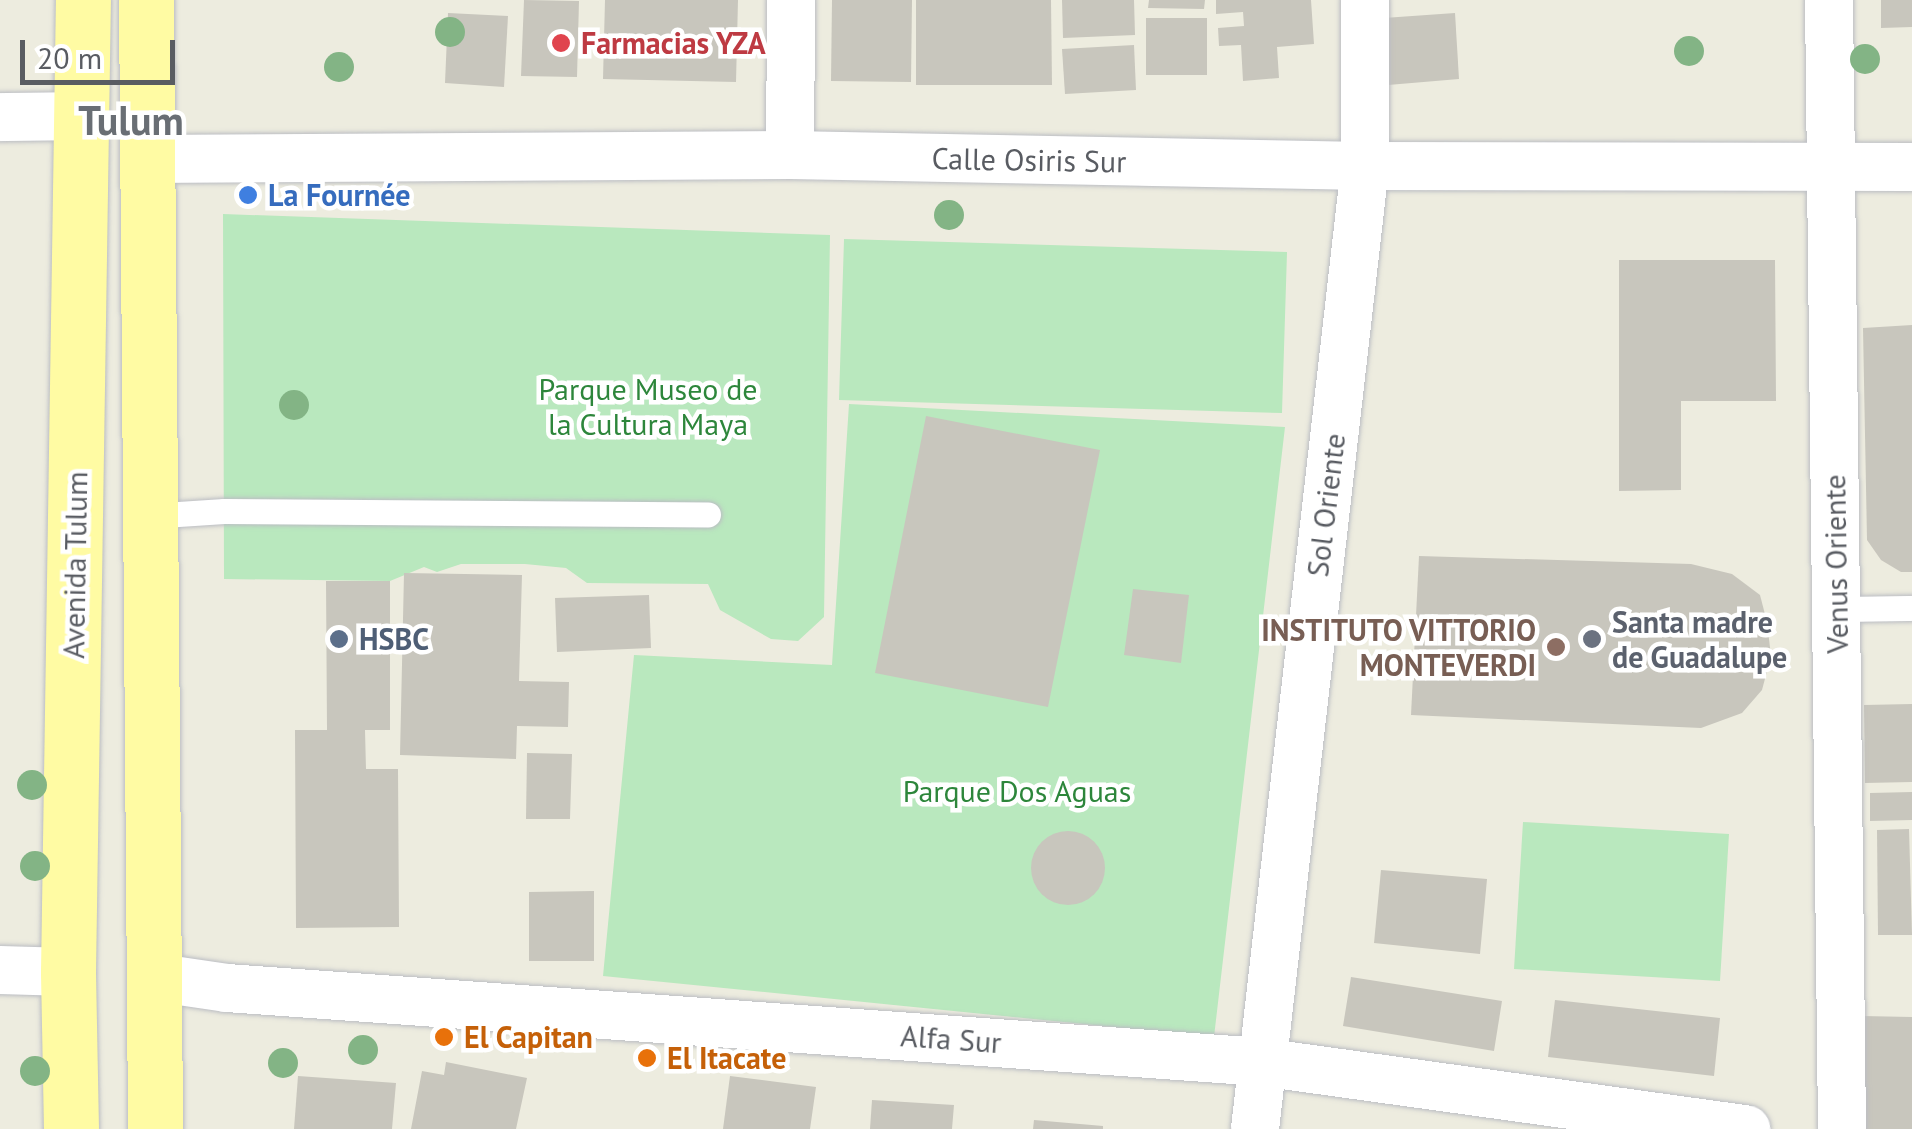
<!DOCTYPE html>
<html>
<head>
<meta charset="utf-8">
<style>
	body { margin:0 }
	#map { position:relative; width:1912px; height:1129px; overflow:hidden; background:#edecdf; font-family:"PT Sans",sans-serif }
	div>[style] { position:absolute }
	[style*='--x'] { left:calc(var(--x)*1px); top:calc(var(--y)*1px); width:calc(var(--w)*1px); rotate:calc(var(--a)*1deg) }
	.green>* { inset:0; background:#b9e8be }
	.building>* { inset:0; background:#c8c6bd }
	.round { border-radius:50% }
	.roads { filter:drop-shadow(0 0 2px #bbbdc3) drop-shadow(0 0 2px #bbbdc3) }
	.service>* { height:25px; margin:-12.5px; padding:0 12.5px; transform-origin:12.5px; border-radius:12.5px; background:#fff }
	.minor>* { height:48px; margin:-24px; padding:0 24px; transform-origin:24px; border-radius:24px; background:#fff }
	.primary>* { height:55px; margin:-27.5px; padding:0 27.5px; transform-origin:27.5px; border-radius:27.5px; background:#fffba3 }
	.trees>* { width:30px; height:30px; margin:-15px; border-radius:50%; background:#83b485 }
	.dots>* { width:28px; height:28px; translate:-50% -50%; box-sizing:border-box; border:5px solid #fff; border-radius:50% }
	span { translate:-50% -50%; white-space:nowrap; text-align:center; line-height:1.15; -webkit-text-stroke:9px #fff; paint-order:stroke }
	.health-label { font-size:30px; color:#be3a42; font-weight:700 }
	.left { translate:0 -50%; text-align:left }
	.street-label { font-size:30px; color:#595c62 }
	.shop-label { font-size:30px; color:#366cbe; font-weight:700 }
	.park-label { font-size:30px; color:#2d863b }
	.worship-label { font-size:30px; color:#5b616d; font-weight:700 }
	.education-label { font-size:30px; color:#785e54; font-weight:700 }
	.right { translate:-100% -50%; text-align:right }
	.service-label { font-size:30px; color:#4e5e75; font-weight:700 }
	.food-label { font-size:30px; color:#c56008; font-weight:700 }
	.district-label { font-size:40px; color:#696e74; font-weight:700 }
	.scale { position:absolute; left:20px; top:40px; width:155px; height:45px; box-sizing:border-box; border:5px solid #595c62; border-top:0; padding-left:12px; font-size:30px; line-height:35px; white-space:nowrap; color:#595c62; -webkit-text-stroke:8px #fff; paint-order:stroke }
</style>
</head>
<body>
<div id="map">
	<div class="green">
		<div style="clip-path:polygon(223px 214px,830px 235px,824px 617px,798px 641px,771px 639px,720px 610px,708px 584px,587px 583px,566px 568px,525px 564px,461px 564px,437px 572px,424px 567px,390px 581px,224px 579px)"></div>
		<div style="clip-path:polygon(844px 239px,1287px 252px,1282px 413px,839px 400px)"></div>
		<div style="clip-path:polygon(849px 404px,1285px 427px,1214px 1037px,603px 976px,634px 655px,832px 665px)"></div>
		<div style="clip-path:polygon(1523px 822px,1729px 834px,1720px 981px,1514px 969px)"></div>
	</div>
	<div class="building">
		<div style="clip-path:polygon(524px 0,579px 1px,577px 77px,521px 76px)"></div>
		<div style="clip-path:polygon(605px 0,738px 0,736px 82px,603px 79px)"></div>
		<div style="clip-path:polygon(832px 0,912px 0,911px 82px,831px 81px)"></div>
		<div style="clip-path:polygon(916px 0,1051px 0,1052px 85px,916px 85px)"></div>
		<div style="clip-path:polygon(1062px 0,1134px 0,1135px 35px,1063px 38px)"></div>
		<div style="clip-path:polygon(1149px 0,1205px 0,1204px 9px,1148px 8px)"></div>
		<div style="clip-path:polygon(1216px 0,1311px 0,1314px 44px,1277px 47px,1279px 78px,1243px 81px,1241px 45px,1219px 46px,1218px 28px,1244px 26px,1243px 12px,1216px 14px)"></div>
		<div style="clip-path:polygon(1881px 0,1912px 0,1912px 27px,1881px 28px)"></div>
		<div style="clip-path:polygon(448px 13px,508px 16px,504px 87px,445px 83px)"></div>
		<div style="clip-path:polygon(1455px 13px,1459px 79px,1388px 85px,1384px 18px)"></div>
		<div style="clip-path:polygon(1146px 18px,1207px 18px,1207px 75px,1146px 75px)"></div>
		<div style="clip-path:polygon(1134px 45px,1136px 90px,1065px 94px,1062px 49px)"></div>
		<div style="clip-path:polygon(1619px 260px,1775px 260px,1776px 401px,1681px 401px,1681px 490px,1619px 491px)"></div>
		<div style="clip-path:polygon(1912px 325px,1912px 572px,1901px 572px,1881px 560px,1867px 540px,1863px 328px)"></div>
		<div style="clip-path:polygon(926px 416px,1100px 450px,1048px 707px,875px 673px)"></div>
		<div style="clip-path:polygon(1419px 556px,1691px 564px,1732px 574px,1760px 595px,1767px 622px,1771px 656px,1762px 690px,1742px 713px,1701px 728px,1411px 715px)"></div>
		<div style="clip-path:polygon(404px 573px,522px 575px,519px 681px,569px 682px,568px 727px,517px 726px,516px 759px,400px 755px)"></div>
		<div style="clip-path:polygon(326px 581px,390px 581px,390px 730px,365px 730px,366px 769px,398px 769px,399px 927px,296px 928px,295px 730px,327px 730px)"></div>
		<div style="clip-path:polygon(1133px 589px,1189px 595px,1181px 663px,1124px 655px)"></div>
		<div style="clip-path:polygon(649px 595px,651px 648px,557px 652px,555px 598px)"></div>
		<div style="clip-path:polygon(1912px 704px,1912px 782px,1865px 783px,1864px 705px)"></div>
		<div style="clip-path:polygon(527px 753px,572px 754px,570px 819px,526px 819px)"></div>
		<div style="clip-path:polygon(1912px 792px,1912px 820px,1870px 821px,1870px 793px)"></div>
		<div style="clip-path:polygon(1909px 829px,1912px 935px,1878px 935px,1877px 830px)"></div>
		<div class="round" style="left:1031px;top:831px;width:74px;height:74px"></div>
		<div style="clip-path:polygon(1381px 870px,1487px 879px,1480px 954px,1374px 943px)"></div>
		<div style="clip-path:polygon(594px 891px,594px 961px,529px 961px,529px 892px)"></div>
		<div style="clip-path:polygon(1351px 977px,1502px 1001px,1494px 1051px,1343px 1026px)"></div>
		<div style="clip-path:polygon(1555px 1000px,1720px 1018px,1714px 1076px,1548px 1057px)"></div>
		<div style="clip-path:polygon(1862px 1016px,1912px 1017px,1912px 1129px,1858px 1129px)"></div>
		<div style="clip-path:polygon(446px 1062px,527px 1078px,516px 1129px,411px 1129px,422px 1071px,444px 1075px)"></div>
		<div style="clip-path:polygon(298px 1076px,396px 1083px,392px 1129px,294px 1129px)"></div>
		<div style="clip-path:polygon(730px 1076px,816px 1087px,810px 1129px,723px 1129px)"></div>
		<div style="clip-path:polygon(872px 1100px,954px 1105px,952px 1129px,870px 1129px)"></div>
		<div style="clip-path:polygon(1034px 1120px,1103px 1126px,1103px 1129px,1033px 1129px)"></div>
	</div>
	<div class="roads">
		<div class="service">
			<div style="--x:148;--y:516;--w:76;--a:-3.8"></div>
			<div style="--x:224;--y:511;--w:484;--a:0.4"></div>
			<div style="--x:1838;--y:609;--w:74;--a:-0.8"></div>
		</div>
		<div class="minor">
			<div style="--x:1829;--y:0;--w:1129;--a:89.34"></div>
			<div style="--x:0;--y:117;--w:82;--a:-0.7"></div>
			<div style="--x:790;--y:155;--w:155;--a:-89.6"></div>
			<div style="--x:145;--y:159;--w:645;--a:-0.36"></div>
			<div style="--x:790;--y:155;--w:575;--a:1.1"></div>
			<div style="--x:1365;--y:166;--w:547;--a:0.1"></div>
			<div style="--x:0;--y:970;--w:68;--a:1.7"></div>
			<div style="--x:152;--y:977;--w:76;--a:8.3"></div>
			<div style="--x:227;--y:988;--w:1037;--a:4.09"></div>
			<div style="--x:1261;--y:1062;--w:490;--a:7.9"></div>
			<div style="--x:1255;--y:1129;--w:969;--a:-83.48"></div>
			<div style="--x:1365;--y:166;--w:166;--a:-90"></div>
		</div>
		<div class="primary">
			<div style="--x:146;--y:0;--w:1129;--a:89.54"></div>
			<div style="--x:71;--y:1129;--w:157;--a:-91.1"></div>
			<div style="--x:68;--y:972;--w:972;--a:-89.12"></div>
		</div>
	</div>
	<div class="trees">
		<div style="left:450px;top:32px"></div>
		<div style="left:1689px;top:51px"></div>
		<div style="left:1865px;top:59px"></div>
		<div style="left:339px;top:67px"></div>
		<div style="left:949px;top:215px"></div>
		<div style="left:294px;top:405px"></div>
		<div style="left:32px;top:785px"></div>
		<div style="left:35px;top:866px"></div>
		<div style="left:363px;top:1050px"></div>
		<div style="left:283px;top:1063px"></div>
		<div style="left:35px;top:1071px"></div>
	</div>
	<div class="dots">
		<div style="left:561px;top:43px;background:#e0444e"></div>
		<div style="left:248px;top:195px;background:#3f7fe0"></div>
		<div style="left:339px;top:639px;background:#5c6f8a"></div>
		<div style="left:1592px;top:639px;background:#6b7280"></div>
		<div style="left:1556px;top:647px;background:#8d6e63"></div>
		<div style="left:444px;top:1037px;background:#e8710a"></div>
		<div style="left:647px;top:1058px;background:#e8710a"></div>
	</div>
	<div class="health-label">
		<span class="left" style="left:581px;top:43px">Farmacias YZA</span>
	</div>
	<div class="street-label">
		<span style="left:1029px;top:160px;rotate:1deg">Calle Osiris Sur</span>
		<span style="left:1326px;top:505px;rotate:-83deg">Sol Oriente</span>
		<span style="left:1836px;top:564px;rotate:-91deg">Venus Oriente</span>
		<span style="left:75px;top:565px;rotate:-89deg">Avenida Tulum</span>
		<span style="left:951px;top:1039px;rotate:4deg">Alfa Sur</span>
	</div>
	<div class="shop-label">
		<span class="left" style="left:268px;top:195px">La Fournée</span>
	</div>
	<div class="park-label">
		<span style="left:648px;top:406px">Parque Museo de<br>la Cultura Maya</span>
		<span style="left:1017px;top:791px">Parque Dos Aguas</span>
	</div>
	<div class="worship-label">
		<span class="left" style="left:1612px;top:639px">Santa madre<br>de Guadalupe</span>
	</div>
	<div class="education-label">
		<span class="right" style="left:1536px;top:647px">INSTITUTO VITTORIO<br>MONTEVERDI</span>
	</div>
	<div class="service-label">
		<span class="left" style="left:359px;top:639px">HSBC</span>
	</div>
	<div class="food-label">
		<span class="left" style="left:464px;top:1037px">El Capitan</span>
		<span class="left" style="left:667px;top:1058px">El Itacate</span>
	</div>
	<div class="district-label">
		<span style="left:131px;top:120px">Tulum</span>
	</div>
	<div class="scale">20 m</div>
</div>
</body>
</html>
